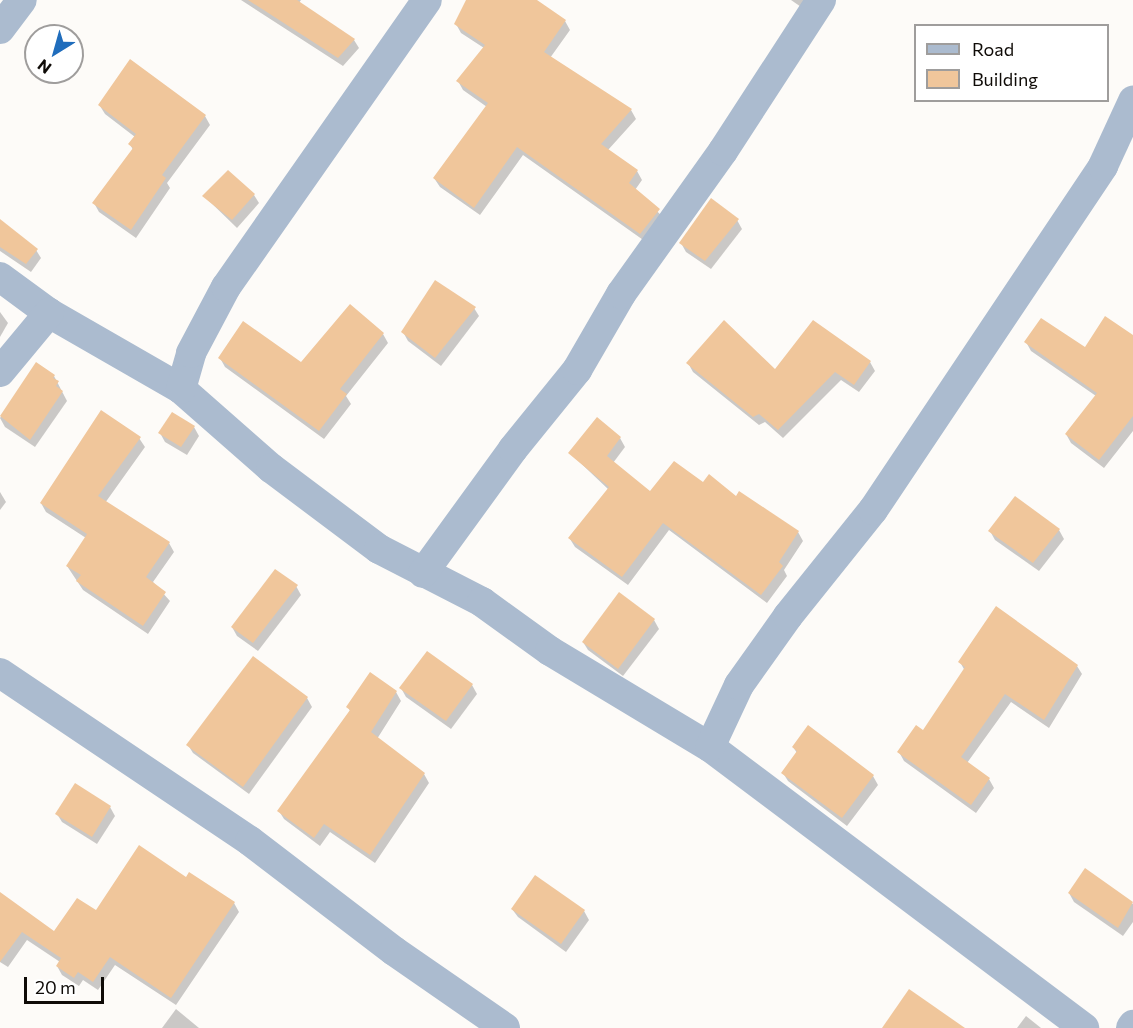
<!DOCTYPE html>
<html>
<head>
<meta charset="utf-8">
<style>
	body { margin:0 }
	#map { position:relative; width:1133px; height:1028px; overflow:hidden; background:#fdfbf8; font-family:Commissioner,sans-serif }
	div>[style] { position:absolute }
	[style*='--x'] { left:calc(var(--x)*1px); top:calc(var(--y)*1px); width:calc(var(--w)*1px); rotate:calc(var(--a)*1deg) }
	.shadow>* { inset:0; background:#0003 }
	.building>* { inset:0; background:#f0c69b }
	.street>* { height:30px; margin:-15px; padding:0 15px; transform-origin:15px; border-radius:15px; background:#abbbcf }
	span { translate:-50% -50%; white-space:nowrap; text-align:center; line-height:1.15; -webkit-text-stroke:6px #fff; paint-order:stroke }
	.legend { position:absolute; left:914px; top:24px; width:195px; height:78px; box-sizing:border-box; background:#fff; border:2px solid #9f9d9c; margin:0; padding:8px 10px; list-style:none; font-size:18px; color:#0f0b07 }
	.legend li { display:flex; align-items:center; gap:12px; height:30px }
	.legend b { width:30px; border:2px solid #9f9d9c }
	.north { position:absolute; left:24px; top:24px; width:60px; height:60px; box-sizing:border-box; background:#fff; border:2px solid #9f9d9c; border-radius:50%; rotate:217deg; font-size:16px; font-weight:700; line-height:24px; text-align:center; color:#0f0b07 }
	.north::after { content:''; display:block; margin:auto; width:21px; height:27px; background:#206dbc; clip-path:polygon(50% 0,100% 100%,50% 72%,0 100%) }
	.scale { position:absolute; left:24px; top:977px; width:80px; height:27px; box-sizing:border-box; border:3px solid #0f0b07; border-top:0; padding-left:8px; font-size:18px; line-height:21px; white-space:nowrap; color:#0f0b07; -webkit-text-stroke:4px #fff; paint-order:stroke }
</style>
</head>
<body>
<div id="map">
	<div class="shadow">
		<div style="clip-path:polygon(241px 0,301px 0,299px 3px,354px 40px,359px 48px,343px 66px)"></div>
		<div style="clip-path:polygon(473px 0,535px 0,565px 21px,570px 30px,550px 58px,631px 110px,636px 119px,608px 150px,637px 171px,642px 180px,635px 190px,664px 218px,646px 242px,523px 155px,480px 215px,440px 187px,434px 178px,487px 107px,463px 90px,458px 81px,484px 48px,461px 33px,456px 24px)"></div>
		<div style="clip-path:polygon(791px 0,810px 0,804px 9px)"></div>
		<div style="clip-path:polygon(100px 106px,205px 116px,210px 125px,167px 183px,170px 188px,136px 238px,99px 212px,94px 203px,133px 150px,130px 144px,135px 137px,105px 114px)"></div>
		<div style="clip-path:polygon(254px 195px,259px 203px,237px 228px,204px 196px)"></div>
		<div style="clip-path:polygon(737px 220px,742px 229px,711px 269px,686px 252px,681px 243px)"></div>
		<div style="clip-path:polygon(0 224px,36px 250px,41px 258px,31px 272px,0 251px)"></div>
		<div style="clip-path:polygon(474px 308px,479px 316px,441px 366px,408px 341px,403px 332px)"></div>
		<div style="clip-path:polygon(0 312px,8px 323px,0 337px)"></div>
		<div style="clip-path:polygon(383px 334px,388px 343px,346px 396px,351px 404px,324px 439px,225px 367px,220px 358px,301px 364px)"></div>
		<div style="clip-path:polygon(1133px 336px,1133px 431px,1104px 468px,1071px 443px,1066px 434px,1096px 396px,1031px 351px,1026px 342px,1085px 349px)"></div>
		<div style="clip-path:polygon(870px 362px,875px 371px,859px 392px,841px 380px,783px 438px,765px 422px,759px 425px,693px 372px,688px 363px,775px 371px)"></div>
		<div style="clip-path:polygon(37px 364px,54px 376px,67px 401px,35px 447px,5px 427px,0 418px)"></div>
		<div style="clip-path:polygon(194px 427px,199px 436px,187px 455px,165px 442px,160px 433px)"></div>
		<div style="clip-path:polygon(139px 438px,145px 447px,105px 503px,169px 543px,174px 552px,153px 582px,170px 601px,148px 634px,83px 590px,67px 566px,86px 538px,46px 512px,41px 503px)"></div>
		<div style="clip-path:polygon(620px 438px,625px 447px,613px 463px,651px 493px,703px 484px,798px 532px,803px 541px,784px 570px,787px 576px,767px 603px,669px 530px,628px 585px,575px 547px,570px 539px,609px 490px,570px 453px)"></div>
		<div style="clip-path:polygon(0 492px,6px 502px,0 510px)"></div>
		<div style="clip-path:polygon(1015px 498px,1059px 530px,1064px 539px,1039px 571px,995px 540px,990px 531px)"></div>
		<div style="clip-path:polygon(296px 586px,301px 595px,258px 651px,237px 636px,232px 627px)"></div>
		<div style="clip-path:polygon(654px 620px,659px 629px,623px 676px,588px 650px,583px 642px)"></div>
		<div style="clip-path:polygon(253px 658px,307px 698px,312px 707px,249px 794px,193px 753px,188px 745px)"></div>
		<div style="clip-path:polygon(960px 662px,1077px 666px,1082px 674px,1049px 728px,1011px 702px,967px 763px,989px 779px,994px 788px,976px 813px,904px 761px,899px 752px,923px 732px,965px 671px)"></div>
		<div style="clip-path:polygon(370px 674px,396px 692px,401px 701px,377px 739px,424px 774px,429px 783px,375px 863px,330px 832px,320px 846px,284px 819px,279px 811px,350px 711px,348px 707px)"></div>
		<div style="clip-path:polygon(472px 685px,477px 694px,451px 729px,406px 697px,401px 688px)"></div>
		<div style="clip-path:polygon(793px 747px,873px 776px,878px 785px,847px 826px,788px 781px,783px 773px,797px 753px)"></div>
		<div style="clip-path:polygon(110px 807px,115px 816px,97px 844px,62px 822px,57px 814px)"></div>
		<div style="clip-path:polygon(1086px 870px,1133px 904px,1133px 922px,1123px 936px,1074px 902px,1069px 893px)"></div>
		<div style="clip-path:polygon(186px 879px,234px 903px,239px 912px,176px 1005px,115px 965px,98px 990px,83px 980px,79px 986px,62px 975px,57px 966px,60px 962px,27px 940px,8px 967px,0 962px,0 894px,54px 933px,96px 912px)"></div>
		<div style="clip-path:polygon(512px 909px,584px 911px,589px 920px,566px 952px,518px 917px)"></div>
		<div style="clip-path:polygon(176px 1009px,199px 1028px,162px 1028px)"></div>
		<div style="clip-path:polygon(1026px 1016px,1041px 1028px,1017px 1028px)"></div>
	</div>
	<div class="building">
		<div style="clip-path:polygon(248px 0,297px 0,355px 39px,338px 58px)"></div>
		<div style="clip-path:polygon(466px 0,537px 0,566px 20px,544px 52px,632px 109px,601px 144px,638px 170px,629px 183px,660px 209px,640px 234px,517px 147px,474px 208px,433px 178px,488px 103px,456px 81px,485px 45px,454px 24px)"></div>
		<div style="clip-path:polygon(130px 59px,206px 115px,162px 175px,166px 178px,131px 230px,92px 203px,133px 148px,128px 144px,136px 134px,98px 105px)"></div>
		<div style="clip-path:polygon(228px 170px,255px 194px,232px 220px,202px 196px)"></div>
		<div style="clip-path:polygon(711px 198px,739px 219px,705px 261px,679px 243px)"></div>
		<div style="clip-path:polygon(0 219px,38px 249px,26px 264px,0 247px)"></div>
		<div style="clip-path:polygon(435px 280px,476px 307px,435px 358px,401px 332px)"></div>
		<div style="clip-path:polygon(350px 304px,384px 333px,340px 389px,347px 394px,319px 431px,218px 358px,243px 321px,301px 362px)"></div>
		<div style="clip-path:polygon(1105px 316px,1133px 335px,1133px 416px,1099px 460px,1065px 434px,1097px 393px,1024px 342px,1041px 318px,1085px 347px)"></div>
		<div style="clip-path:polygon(724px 320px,775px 369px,813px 320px,871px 361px,854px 385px,835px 372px,778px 430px,759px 414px,753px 417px,686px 363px)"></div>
		<div style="clip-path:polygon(36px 362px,55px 375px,53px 378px,59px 381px,56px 386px,63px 391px,30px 440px,0 416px)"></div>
		<div style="clip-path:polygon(101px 410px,141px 437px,98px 496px,170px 542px,146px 577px,166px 592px,143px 626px,76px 581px,81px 575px,66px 566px,87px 534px,40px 503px)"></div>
		<div style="clip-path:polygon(172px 412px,195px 426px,181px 447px,158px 433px)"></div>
		<div style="clip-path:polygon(597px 417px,621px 437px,607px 456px,650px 491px,674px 461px,703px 482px,709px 474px,736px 496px,739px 491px,799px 531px,779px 562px,783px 566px,761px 595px,663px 523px,622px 577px,568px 538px,609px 487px,568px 453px)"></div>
		<div style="clip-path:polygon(1015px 496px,1060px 529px,1033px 563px,988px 531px)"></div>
		<div style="clip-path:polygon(275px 569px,298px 585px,253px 643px,231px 627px)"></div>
		<div style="clip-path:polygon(619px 592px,655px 619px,618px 669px,582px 642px)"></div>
		<div style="clip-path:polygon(996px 606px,1078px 665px,1044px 720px,1005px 694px,961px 757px,990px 778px,971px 805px,897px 752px,916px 725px,923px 730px,965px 667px,958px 662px)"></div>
		<div style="clip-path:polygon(427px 651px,473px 684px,446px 721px,399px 688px)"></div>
		<div style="clip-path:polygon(253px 656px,308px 697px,243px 787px,186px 745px)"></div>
		<div style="clip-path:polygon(370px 672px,397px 691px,371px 732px,425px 773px,370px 855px,324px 824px,314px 838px,277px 811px,350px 710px,346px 707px)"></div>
		<div style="clip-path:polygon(808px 725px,874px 775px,842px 818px,781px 773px,797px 751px,792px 747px)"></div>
		<div style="clip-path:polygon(75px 783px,111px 806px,92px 837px,55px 814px)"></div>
		<div style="clip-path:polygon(139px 845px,186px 877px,189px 872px,235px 902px,171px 998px,110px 957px,93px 982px,78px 972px,74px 978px,56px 966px,61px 958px,22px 932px,0 962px,0 892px,54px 931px,77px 898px,96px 910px)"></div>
		<div style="clip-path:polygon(1085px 868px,1133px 902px,1118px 928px,1068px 893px)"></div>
		<div style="clip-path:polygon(535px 875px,585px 910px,561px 944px,511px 909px)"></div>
		<div style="clip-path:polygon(909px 989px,965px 1028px,882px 1028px)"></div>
	</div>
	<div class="street">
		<div style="--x:0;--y:29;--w:36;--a:-53"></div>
		<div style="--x:0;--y:277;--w:61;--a:36.3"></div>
		<div style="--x:49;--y:313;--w:152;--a:29.9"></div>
		<div style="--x:181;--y:389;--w:120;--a:41.3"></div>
		<div style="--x:271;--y:468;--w:135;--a:36.9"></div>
		<div style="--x:379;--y:549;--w:116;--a:27.2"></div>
		<div style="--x:482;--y:602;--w:84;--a:35.8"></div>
		<div style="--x:550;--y:651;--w:187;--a:31"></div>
		<div style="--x:710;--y:747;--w:468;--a:36.9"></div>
		<div style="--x:0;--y:372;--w:77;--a:-50.3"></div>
		<div style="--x:181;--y:389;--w:37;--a:-74"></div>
		<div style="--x:191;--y:353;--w:75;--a:-62.1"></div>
		<div style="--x:226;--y:287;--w:350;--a:-55"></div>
		<div style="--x:423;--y:573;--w:153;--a:-54"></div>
		<div style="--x:513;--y:449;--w:102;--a:-51"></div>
		<div style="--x:577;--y:370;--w:88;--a:-59.9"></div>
		<div style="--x:621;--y:294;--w:176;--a:-54.5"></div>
		<div style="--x:723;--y:151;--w:180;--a:-57"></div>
		<div style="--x:0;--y:673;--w:301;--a:33.9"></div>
		<div style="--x:250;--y:841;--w:181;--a:37.4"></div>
		<div style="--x:394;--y:951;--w:135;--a:34.7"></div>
		<div style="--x:710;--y:747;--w:68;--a:-64.9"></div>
		<div style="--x:739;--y:685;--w:85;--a:-54.6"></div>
		<div style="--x:788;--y:616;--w:136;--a:-51.3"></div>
		<div style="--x:873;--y:510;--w:414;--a:-56.2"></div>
		<div style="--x:1103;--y:166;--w:72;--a:-65.2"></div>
		<div style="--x:1131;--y:1028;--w:4;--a:-56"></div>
	</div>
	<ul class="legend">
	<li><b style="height:8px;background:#abbbcf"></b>Road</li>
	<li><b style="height:16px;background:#f0c69b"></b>Building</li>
	</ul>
	<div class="north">N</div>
	<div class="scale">20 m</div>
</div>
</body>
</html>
